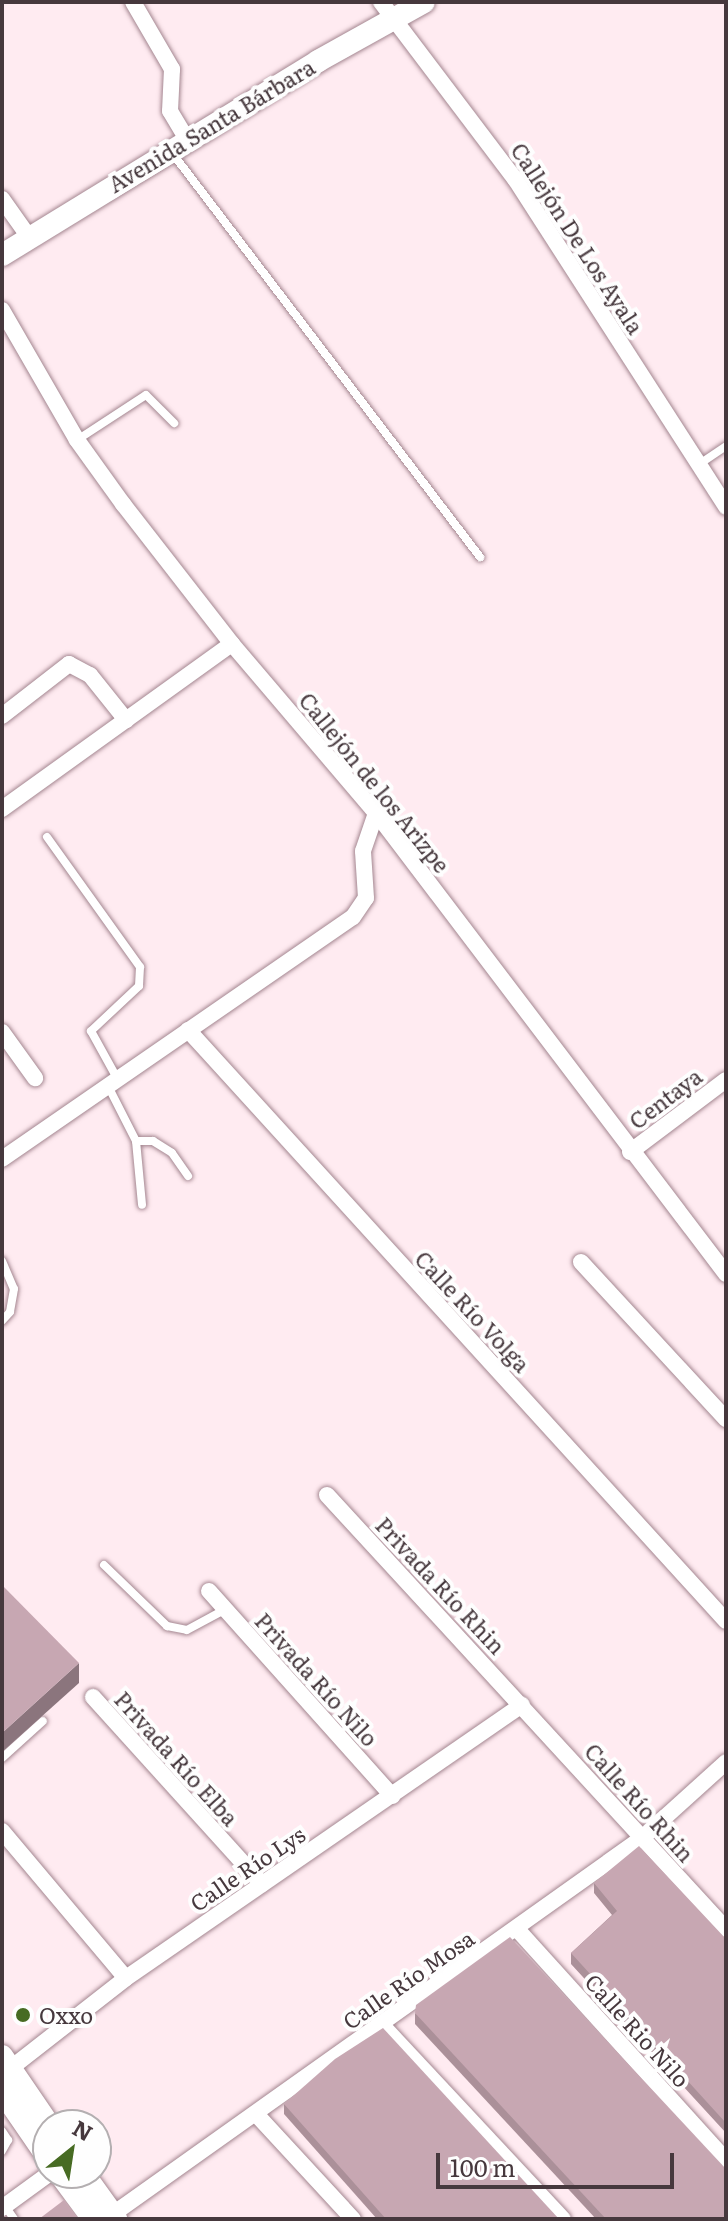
<!DOCTYPE html>
<html>
<head>
<meta charset="utf-8">
<style>
	body { margin:0 }
	#map { position:relative; width:728px; height:2221px; overflow:hidden; background:#ffebf1; font-family:Literata,serif }
	div>[style] { position:absolute }
	[style*='--x'] { left:calc(var(--x)*1px); top:calc(var(--y)*1px); width:calc(var(--w)*1px); rotate:calc(var(--a)*1deg) }
	.roads { filter:drop-shadow(0 0 2px #a48690) drop-shadow(0 0 2px #a48690) }
	.lane>* { height:8px; margin:-4px; padding:0 4px; transform-origin:4px; border-radius:4px; background:#fff }
	.street>* { height:16px; margin:-8px; padding:0 8px; transform-origin:8px; border-radius:8px; background:#fff }
	.secondary>* { height:22px; margin:-11px; padding:0 11px; transform-origin:11px; border-radius:11px; background:#fff }
	.wall>* { inset:0; background:#ab9099 }
	.shaded-wall>* { inset:0; background:#8b757d }
	.building>* { inset:0; background:#c7a7b2 }
	.dots>* { width:22px; height:22px; translate:-50% -50%; box-sizing:border-box; border:4px solid #fefefe; border-radius:50% }
	span { translate:-50% -50%; white-space:nowrap; text-align:center; line-height:1.15; -webkit-text-stroke:8px #fefefe; paint-order:stroke }
	.street-label { font-size:22px; color:#46383d }
	.poi-label { font-size:22px; color:#46383d }
	.left { translate:0 -50%; text-align:left }
	.frame { position:absolute; inset:0; border:4px solid #46383d; pointer-events:none }
	.north { position:absolute; left:32px; top:2109px; width:80px; height:80px; box-sizing:border-box; background:#fefefe; border:2px solid #b4afb1; border-radius:50%; rotate:30deg; font-size:22px; font-weight:700; line-height:32px; text-align:center; color:#46383d }
	.north::after { content:''; display:block; margin:auto; width:28px; height:36px; background:#476b23; clip-path:polygon(50% 0,100% 100%,50% 72%,0 100%) }
	.scale { position:absolute; left:436px; top:2153px; width:238px; height:36px; box-sizing:border-box; border:4px solid #46383d; border-top:0; padding-left:10px; font-size:24px; line-height:28px; white-space:nowrap; color:#46383d; -webkit-text-stroke:6px #fefefe; paint-order:stroke }
</style>
</head>
<body>
<div id="map">
	<div class="roads">
		<div class="lane">
			<div style="--x:173;--y:154;--w:507;--a:52.7"></div>
			<div style="--x:77;--y:440;--w:82;--a:-33.1"></div>
			<div style="--x:146;--y:395;--w:40;--a:45"></div>
			<div style="--x:698;--y:465;--w:34;--a:-34"></div>
			<div style="--x:47;--y:837;--w:160;--a:54.4"></div>
			<div style="--x:140;--y:967;--w:19;--a:93"></div>
			<div style="--x:139;--y:986;--w:66;--a:136.8"></div>
			<div style="--x:91;--y:1031;--w:56;--a:61.1"></div>
			<div style="--x:108;--y:1086;--w:62;--a:63"></div>
			<div style="--x:136;--y:1141;--w:64;--a:84.6"></div>
			<div style="--x:136;--y:1141;--w:17;--a:0"></div>
			<div style="--x:153;--y:1141;--w:22;--a:32"></div>
			<div style="--x:172;--y:1153;--w:28;--a:55"></div>
			<div style="--x:2;--y:1261;--w:30;--a:67"></div>
			<div style="--x:14;--y:1289;--w:23;--a:100"></div>
			<div style="--x:10;--y:1312;--w:12;--a:132"></div>
			<div style="--x:104;--y:1565;--w:88;--a:44.1"></div>
			<div style="--x:167;--y:1626;--w:20;--a:11"></div>
			<div style="--x:187;--y:1630;--w:44;--a:-28.3"></div>
			<div style="--x:2;--y:1758;--w:55;--a:-42.1"></div>
			<div style="--x:2;--y:2131;--w:11;--a:56"></div>
			<div style="--x:8;--y:2140;--w:13;--a:119"></div>
			<div style="--x:5;--y:2206;--w:16;--a:55"></div>
		</div>
		<div class="street">
			<div style="--x:133;--y:2;--w:78;--a:59.8"></div>
			<div style="--x:172;--y:69;--w:42;--a:92.7"></div>
			<div style="--x:170;--y:111;--w:33;--a:59"></div>
			<div style="--x:381;--y:2;--w:222;--a:52.9"></div>
			<div style="--x:515;--y:179;--w:390;--a:57.2"></div>
			<div style="--x:2;--y:199;--w:47;--a:54.6"></div>
			<div style="--x:2;--y:310;--w:150;--a:60"></div>
			<div style="--x:77;--y:440;--w:79;--a:54.3"></div>
			<div style="--x:123;--y:504;--w:177;--a:52.1"></div>
			<div style="--x:232;--y:644;--w:222;--a:49.6"></div>
			<div style="--x:376;--y:813;--w:579;--a:52.79"></div>
			<div style="--x:2;--y:716;--w:85;--a:-37.8"></div>
			<div style="--x:69;--y:664;--w:24;--a:28"></div>
			<div style="--x:90;--y:675;--w:58;--a:51.3"></div>
			<div style="--x:2;--y:809;--w:283;--a:-35.7"></div>
			<div style="--x:188;--y:1030;--w:799;--a:47.69"></div>
			<div style="--x:2;--y:1032;--w:57;--a:54.3"></div>
			<div style="--x:630;--y:1152;--w:120;--a:-36.9"></div>
			<div style="--x:2;--y:1159;--w:426;--a:-34.6"></div>
			<div style="--x:353;--y:917;--w:23;--a:-56"></div>
			<div style="--x:366;--y:898;--w:47;--a:-93.7"></div>
			<div style="--x:363;--y:851;--w:40;--a:-71.1"></div>
			<div style="--x:581;--y:1262;--w:214;--a:47.3"></div>
			<div style="--x:327;--y:1495;--w:590;--a:47.41"></div>
			<div style="--x:209;--y:1591;--w:275;--a:48.2"></div>
			<div style="--x:93;--y:1697;--w:252;--a:47.9"></div>
			<div style="--x:2;--y:1831;--w:192;--a:49.9"></div>
			<div style="--x:517;--y:1929;--w:312;--a:47.9"></div>
			<div style="--x:382;--y:2025;--w:265;--a:47"></div>
			<div style="--x:2;--y:2075;--w:157;--a:-38"></div>
			<div style="--x:126;--y:1978;--w:481;--a:-34.6"></div>
			<div style="--x:256;--y:2114;--w:143;--a:47.3"></div>
			<div style="--x:2;--y:2208;--w:59;--a:-36.1"></div>
			<div style="--x:106;--y:2219;--w:658;--a:-35.41"></div>
			<div style="--x:642;--y:1838;--w:113;--a:-42.1"></div>
		</div>
		<div class="secondary">
			<div style="--x:2;--y:255;--w:371;--a:-31.5"></div>
			<div style="--x:318;--y:61;--w:121;--a:-29.1"></div>
			<div style="--x:2;--y:2056;--w:83;--a:55.7"></div>
			<div style="--x:2;--y:2091;--w:81;--a:55.5"></div>
			<div style="--x:59;--y:2173;--w:57;--a:53.5"></div>
			<div style="--x:83;--y:2173;--w:57;--a:54.3"></div>
		</div>
	</div>
	<div class="wall">
		<div style="clip-path:polygon(594px 1883px,726px 1939px,726px 2133px,571px 1964px,571px 1953px,612px 1915px,594px 1893px)"></div>
		<div style="clip-path:polygon(415px 2013px,726px 2219px,596px 2219px,415px 2024px)"></div>
		<div style="clip-path:polygon(284px 2104px,559px 2219px,377px 2219px,284px 2114px)"></div>
	</div>
	<div class="shaded-wall">
		<div style="clip-path:polygon(79px 1663px,79px 1683px,2px 1752px,2px 1733px)"></div>
	</div>
	<div class="building">
		<div style="clip-path:polygon(2px 1585px,79px 1663px,2px 1733px)"></div>
		<div style="clip-path:polygon(639px 1846px,726px 1939px,726px 2123px,571px 1953px,617px 1911px,594px 1883px)"></div>
		<div style="clip-path:polygon(510px 1937px,726px 2169px,726px 2219px,606px 2219px,415px 2013px,416px 2005px)"></div>
		<div style="clip-path:polygon(383px 2028px,559px 2219px,386px 2219px,284px 2104px,335px 2059px)"></div>
		<div style="clip-path:polygon(64px 2200px,78px 2219px,39px 2219px)"></div>
	</div>
	<div class="dots">
		<div style="left:23px;top:2015px;background:#476b23"></div>
	</div>
	<div class="street-label">
		<span style="left:211px;top:125px;rotate:-31deg">Avenida Santa Bárbara</span>
		<span style="left:578px;top:238px;rotate:57deg">Callejón De Los Ayala</span>
		<span style="left:375px;top:782px;rotate:51deg">Callejón de los Arizpe</span>
		<span style="left:665px;top:1098px;rotate:-37deg">Centaya</span>
		<span style="left:473px;top:1311px;rotate:47deg">Calle Río Volga</span>
		<span style="left:441px;top:1585px;rotate:47deg">Privada Río Rhin</span>
		<span style="left:317px;top:1679px;rotate:48deg">Privada Río Nilo</span>
		<span style="left:177px;top:1758px;rotate:48deg">Privada Río Elba</span>
		<span style="left:640px;top:1802px;rotate:48deg">Calle Río Rhin</span>
		<span style="left:247px;top:1868px;rotate:-34deg">Calle Río Lys</span>
		<span style="left:408px;top:1979px;rotate:-35deg">Calle Río Mosa</span>
		<span style="left:638px;top:2030px;rotate:48deg">Calle Rio Nilo</span>
	</div>
	<div class="poi-label">
		<span class="left" style="left:39px;top:2015px">Oxxo</span>
	</div>
	<div class="frame"></div>
	<div class="north">N</div>
	<div class="scale">100 m</div>
</div>
</body>
</html>
